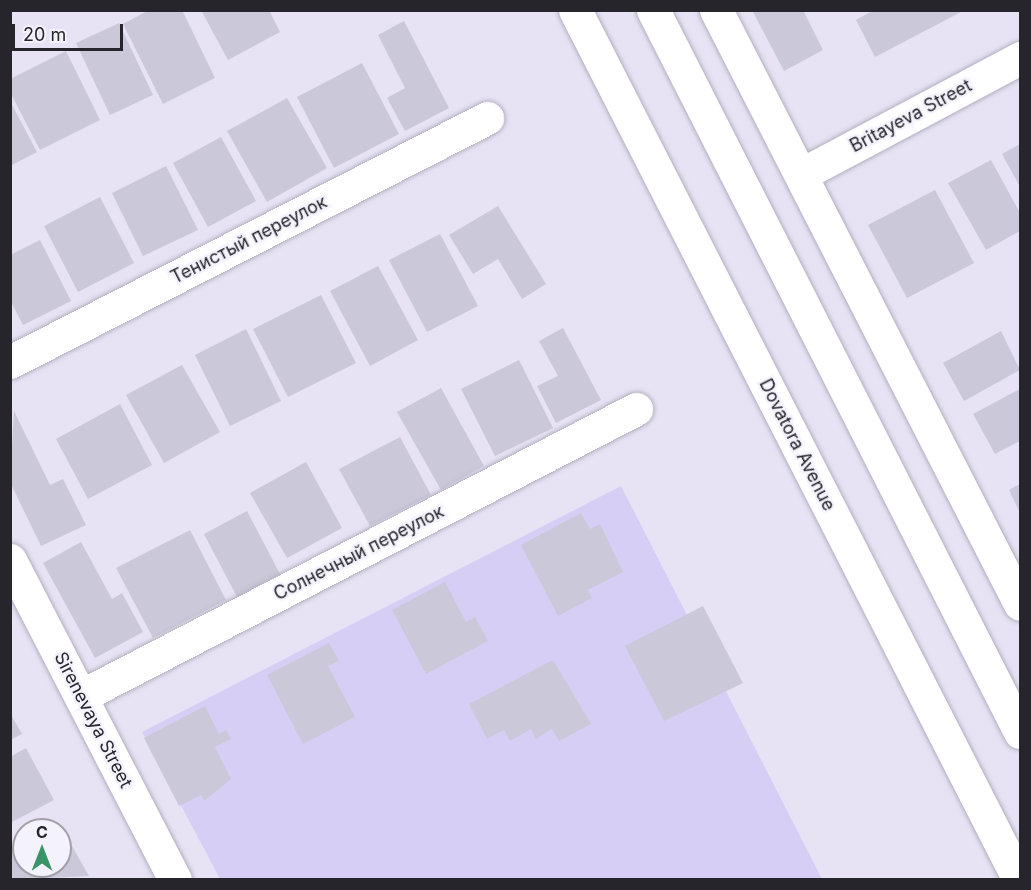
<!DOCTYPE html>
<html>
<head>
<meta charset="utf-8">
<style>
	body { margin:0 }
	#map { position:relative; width:1031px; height:890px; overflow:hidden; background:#e7e3f5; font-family:Inter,sans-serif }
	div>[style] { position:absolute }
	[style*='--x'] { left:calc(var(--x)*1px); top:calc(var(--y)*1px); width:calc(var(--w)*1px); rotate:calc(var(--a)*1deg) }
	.green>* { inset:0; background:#d7cef6 }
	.building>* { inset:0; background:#cbc8d9 }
	.roads { filter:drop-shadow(0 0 2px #b2afbf) drop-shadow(0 0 2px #b2afbf) }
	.minor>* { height:33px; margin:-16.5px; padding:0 16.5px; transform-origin:16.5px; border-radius:16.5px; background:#fff }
	.major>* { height:33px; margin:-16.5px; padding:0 16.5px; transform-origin:16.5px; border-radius:16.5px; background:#fff }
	span { translate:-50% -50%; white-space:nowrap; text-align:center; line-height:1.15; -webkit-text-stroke:5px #f4f2fc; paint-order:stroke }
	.street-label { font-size:18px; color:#26252b }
	.frame { position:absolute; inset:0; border:12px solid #26252b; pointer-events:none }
	.north { position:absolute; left:12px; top:818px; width:60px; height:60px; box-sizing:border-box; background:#f4f2fc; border:2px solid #a2a0a8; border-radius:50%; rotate:0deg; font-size:16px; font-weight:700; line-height:24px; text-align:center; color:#26252b }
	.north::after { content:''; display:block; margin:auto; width:21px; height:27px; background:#399369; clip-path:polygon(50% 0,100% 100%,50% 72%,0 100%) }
	.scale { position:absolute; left:12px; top:24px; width:111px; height:27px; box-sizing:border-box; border:3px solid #26252b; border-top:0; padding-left:8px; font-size:18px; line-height:21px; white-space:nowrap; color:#26252b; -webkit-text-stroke:4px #f4f2fc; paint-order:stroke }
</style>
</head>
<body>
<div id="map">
	<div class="green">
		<div style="clip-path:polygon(621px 486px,822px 879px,220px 879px,142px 732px)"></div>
	</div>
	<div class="building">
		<div style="clip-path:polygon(149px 10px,182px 10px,215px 78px,163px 104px,123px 24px)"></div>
		<div style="clip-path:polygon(201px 10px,269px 10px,280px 32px,228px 60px)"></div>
		<div style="clip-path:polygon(752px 10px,803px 10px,823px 50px,784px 71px)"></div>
		<div style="clip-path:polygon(874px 10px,960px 10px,961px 12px,875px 57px,856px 20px)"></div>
		<div style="clip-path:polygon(404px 21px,449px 108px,405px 131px,387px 98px,405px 88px,378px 35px)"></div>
		<div style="clip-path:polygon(119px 23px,153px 95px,110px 115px,76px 43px)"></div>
		<div style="clip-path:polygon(66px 51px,100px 120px,40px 150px,10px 92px,10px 79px)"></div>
		<div style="clip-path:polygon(362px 63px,399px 134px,334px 168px,297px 97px)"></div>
		<div style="clip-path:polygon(287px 98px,327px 168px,267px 202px,227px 131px)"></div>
		<div style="clip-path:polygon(10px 101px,37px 152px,10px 166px)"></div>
		<div style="clip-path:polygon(221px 137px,256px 201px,208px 227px,173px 163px)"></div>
		<div style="clip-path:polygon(1020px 144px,1020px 187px,1002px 154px)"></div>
		<div style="clip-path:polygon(991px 160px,1020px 213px,1020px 231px,986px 250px,948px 183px)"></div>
		<div style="clip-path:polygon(166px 166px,198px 230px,143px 256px,112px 193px)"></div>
		<div style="clip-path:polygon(935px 190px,974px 263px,907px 298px,868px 225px)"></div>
		<div style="clip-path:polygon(100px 197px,134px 263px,78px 292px,44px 226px)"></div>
		<div style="clip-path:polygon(498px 206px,546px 284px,522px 299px,498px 259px,473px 274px,449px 235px)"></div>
		<div style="clip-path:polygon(440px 234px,478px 306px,427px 332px,389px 260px)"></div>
		<div style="clip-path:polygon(40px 240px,71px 301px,23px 325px,10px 300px,10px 255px)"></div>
		<div style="clip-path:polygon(378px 266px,418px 340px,370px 366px,330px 291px)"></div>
		<div style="clip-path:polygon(321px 295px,356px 363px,288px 397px,253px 329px)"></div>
		<div style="clip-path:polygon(563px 328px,601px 400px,556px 423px,537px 386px,558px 376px,539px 341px)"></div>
		<div style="clip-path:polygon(246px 329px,281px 401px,230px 426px,195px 355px)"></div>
		<div style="clip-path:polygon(1001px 331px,1020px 370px,964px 401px,943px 363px)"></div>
		<div style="clip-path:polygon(519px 360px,553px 428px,495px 456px,461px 389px)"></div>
		<div style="clip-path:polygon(182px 365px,220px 432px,164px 463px,126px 395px)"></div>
		<div style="clip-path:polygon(441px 388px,484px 466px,441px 490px,397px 412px)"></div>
		<div style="clip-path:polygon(1020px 389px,1020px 441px,995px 454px,973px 414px)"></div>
		<div style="clip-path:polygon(120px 404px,152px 465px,88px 499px,56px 439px)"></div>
		<div style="clip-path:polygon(14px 411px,50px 485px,63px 479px,86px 525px,41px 546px,10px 482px)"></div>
		<div style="clip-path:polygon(400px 437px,431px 495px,370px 526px,339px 469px)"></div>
		<div style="clip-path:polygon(306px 462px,342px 528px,287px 558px,250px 493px)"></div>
		<div style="clip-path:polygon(1020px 484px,1020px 513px,1009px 490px)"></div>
		<div style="clip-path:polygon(247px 511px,280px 574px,237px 597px,204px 534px)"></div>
		<div style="clip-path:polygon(581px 513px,590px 529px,600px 524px,623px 572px,588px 590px,592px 598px,558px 616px,521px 545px)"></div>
		<div style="clip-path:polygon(190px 530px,226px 600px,153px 638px,116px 568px)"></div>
		<div style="clip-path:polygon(81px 542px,112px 599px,122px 593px,143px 632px,95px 658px,43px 563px)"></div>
		<div style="clip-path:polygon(445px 582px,466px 622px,475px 617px,488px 641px,426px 674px,392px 610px)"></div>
		<div style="clip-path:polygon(703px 606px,743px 683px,664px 721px,625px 646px)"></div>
		<div style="clip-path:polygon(329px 643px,339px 661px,328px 666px,355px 717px,303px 744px,267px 675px)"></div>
		<div style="clip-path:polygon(553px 660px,591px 724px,559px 741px,552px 729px,536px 739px,531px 729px,510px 741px,504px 730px,487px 739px,469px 704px)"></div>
		<div style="clip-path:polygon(205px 706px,219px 734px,226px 730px,231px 739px,215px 747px,231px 779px,204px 801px,201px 795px,179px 806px,144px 738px)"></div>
		<div style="clip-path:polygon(10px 713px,22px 734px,10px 740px)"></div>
		<div style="clip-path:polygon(26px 748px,54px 800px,10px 823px,10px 757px)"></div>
		<div style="clip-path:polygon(59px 823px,89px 876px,10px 880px,10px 850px,24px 842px,24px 866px,60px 866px,60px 830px,46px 830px)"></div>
	</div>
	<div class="roads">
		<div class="minor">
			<div style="--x:716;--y:10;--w:667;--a:62.9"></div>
			<div style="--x:802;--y:174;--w:247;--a:-28"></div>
			<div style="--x:10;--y:362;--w:536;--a:-27.09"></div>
			<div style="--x:10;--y:560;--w:360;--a:62.7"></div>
			<div style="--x:81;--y:696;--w:625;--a:-27.34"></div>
		</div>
		<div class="major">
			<div style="--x:575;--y:10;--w:977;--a:62.96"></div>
			<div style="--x:653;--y:10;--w:810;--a:63.06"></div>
		</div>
	</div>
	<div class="street-label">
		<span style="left:911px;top:116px;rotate:-28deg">Britayeva Street</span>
		<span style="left:249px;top:240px;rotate:-27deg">Тенистый переулок</span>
		<span style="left:797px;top:445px;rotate:63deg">Dovatora Avenue</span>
		<span style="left:359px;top:553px;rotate:-27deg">Солнечный переулок</span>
		<span style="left:93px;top:720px;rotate:63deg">Sirenevaya Street</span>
	</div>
	<div class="frame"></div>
	<div class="north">С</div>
	<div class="scale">20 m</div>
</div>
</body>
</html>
